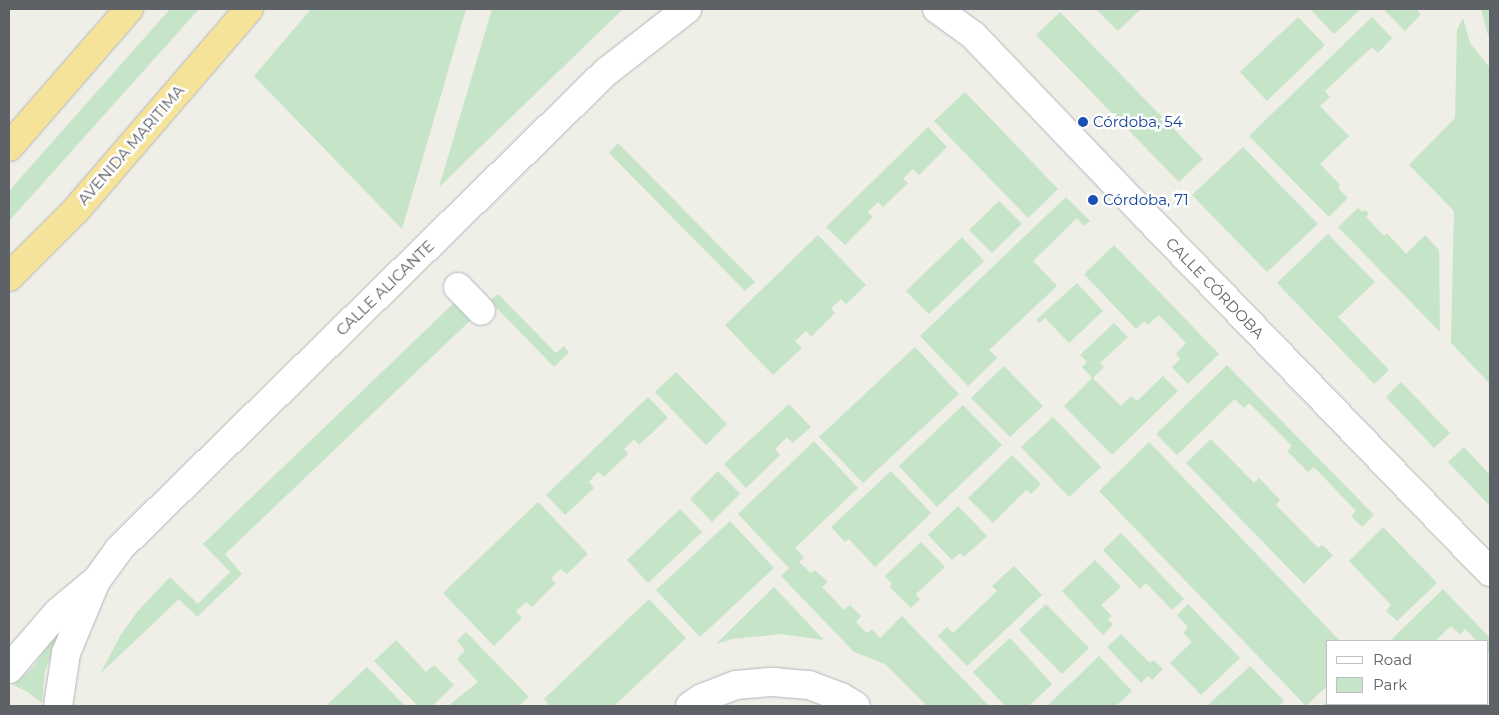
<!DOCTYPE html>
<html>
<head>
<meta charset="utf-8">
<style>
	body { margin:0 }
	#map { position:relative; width:1499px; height:715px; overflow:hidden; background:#efeee7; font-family:Montserrat,sans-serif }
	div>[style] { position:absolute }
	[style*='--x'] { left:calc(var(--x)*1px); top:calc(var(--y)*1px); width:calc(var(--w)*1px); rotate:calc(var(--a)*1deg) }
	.green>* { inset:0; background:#c6e4c8 }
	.roads { filter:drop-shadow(0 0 1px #b4b6ba) drop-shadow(0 0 1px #b4b6ba) }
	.minor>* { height:28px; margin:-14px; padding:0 14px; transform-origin:14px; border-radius:14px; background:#fff }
	.highway>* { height:28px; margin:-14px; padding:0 14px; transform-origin:14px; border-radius:14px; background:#f4e399 }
	.dots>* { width:14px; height:14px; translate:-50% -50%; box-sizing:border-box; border:2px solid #fff; border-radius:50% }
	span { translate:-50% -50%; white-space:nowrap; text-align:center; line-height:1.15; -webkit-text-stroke:5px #fff; paint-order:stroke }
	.transit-label { font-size:15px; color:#164399 }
	.left { translate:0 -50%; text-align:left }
	.street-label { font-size:15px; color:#5e6166 }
	.frame { position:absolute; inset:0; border:10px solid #5e6166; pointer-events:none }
	.legend { position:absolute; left:1326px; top:640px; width:162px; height:65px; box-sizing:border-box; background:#fff; border:1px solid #bfc0c2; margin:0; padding:6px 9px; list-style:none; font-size:15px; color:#5e6166 }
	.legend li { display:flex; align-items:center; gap:10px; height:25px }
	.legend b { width:25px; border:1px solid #bfc0c2 }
</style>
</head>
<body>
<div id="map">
	<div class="green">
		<div style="clip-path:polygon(170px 9px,199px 9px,9px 221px,9px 191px)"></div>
		<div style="clip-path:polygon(311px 9px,466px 9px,402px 229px,254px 76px)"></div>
		<div style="clip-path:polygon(492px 9px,623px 9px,439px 187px)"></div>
		<div style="clip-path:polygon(1096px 9px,1141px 9px,1118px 31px)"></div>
		<div style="clip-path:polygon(1310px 9px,1361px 9px,1334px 34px)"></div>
		<div style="clip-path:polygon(1383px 9px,1416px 9px,1421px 14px,1405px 31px)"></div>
		<div style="clip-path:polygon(1481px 9px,1490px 9px,1490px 38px,1488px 35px)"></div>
		<div style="clip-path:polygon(1060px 12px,1203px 159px,1179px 182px,1036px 35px)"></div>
		<div style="clip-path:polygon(1298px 17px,1325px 45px,1267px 101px,1240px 72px)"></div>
		<div style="clip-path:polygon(1372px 17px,1392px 38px,1378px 53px,1372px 47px,1325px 91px,1330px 97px,1320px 106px,1349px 136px,1320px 164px,1340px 185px,1338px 188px,1348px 198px,1329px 217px,1249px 136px)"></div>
		<div style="clip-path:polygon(1463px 18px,1470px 43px,1490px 68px,1490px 384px,1451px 343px,1454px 211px,1409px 165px,1455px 118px,1457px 30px)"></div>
		<div style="clip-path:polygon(965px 92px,1058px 189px,1028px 218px,934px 121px)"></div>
		<div style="clip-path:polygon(928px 127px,947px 147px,919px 175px,913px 169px,903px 179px,908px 183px,883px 207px,878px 202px,868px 212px,873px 217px,845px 245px,826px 227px)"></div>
		<div style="clip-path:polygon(618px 143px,755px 282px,745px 291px,609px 153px)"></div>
		<div style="clip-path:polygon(1243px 147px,1318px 224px,1267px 272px,1192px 195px)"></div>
		<div style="clip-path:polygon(1066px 197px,1090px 221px,1084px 226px,1077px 218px,1033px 261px,1057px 286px,989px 350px,997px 358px,968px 386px,920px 336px)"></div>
		<div style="clip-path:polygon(999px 201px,1022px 224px,992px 253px,969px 230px)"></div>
		<div style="clip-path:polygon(1358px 208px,1362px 212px,1365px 210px,1369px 214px,1366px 217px,1384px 236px,1387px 233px,1406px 254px,1425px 235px,1439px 250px,1440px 332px,1338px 227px)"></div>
		<div style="clip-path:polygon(1328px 234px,1375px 282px,1338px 317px,1389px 370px,1374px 384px,1277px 283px)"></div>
		<div style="clip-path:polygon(818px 235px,866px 285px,846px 304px,841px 299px,831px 308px,835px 313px,811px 337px,806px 331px,795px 341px,802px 348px,773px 375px,725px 325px)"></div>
		<div style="clip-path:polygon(962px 237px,984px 261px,929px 314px,906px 291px)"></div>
		<div style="clip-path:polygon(1114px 245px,1219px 354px,1188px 384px,1172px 367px,1180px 359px,1176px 354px,1186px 343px,1159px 315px,1148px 325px,1144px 321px,1136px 329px,1084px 274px)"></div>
		<div style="clip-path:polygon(1077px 283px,1103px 311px,1069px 343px,1045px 318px,1039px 323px,1036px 320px)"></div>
		<div style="clip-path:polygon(498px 294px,556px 353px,564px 346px,567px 350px,569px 352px,554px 367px,490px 301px)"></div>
		<div style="clip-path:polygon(459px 298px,476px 315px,225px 554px,242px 574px,197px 617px,179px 599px,100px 674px,120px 636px,137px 612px,170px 577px,198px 604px,230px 572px,203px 544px)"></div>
		<div style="clip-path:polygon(1114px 323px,1128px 337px,1100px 363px,1104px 367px,1093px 378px,1121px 406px,1131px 396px,1137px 401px,1163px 376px,1178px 391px,1112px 455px,1064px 406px,1092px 378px,1082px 367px,1087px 362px,1080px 355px)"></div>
		<div style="clip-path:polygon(915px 347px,959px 394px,863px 483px,819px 437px)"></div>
		<div style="clip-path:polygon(1227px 365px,1374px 515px,1362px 527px,1351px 516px,1356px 511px,1314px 467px,1308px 472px,1287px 451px,1292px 446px,1249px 403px,1244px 408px,1235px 399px,1177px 455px,1156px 434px)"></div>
		<div style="clip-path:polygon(1004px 366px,1043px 406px,1010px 437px,971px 398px)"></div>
		<div style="clip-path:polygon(676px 372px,727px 424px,706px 445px,655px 392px)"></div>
		<div style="clip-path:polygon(1401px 382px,1450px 433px,1434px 448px,1386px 397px)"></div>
		<div style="clip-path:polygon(648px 397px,668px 418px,639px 445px,634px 439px,624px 449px,628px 454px,604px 477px,598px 472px,589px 482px,594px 488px,565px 515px,546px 495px)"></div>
		<div style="clip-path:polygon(789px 404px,811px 427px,793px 443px,787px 437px,775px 449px,780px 455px,746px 488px,724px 464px)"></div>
		<div style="clip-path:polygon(963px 405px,1002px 445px,937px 507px,899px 466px)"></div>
		<div style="clip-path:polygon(1053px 417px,1101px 467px,1069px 497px,1021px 447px)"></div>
		<div style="clip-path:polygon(1211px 439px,1254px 483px,1259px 478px,1280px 500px,1276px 505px,1318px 548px,1322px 545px,1333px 555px,1304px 584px,1186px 463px)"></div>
		<div style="clip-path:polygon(814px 441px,858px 488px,795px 548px,804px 557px,799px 562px,811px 573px,815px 570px,828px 582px,822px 587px,844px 610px,850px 605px,861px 616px,856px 622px,867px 633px,872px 629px,880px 638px,902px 616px,989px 706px,927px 706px,885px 664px,854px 652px,781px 576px,789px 568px,738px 514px)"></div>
		<div style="clip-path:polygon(1149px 442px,1340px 641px,1328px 641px,1328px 685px,1306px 706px,1099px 491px)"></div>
		<div style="clip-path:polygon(1464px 447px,1490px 475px,1490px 506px,1448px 462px)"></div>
		<div style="clip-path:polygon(1012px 455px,1041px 484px,1031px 494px,1026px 490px,993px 523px,968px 498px)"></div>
		<div style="clip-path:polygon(718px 471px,740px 494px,712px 522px,690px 499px)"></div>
		<div style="clip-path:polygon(891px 471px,931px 513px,875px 567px,849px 539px,845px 542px,831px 527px)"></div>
		<div style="clip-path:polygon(538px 502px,588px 554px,567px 574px,561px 569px,551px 578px,556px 583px,532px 607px,526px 602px,516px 611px,522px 618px,494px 646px,443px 593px)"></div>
		<div style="clip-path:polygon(958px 506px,987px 536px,964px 557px,960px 553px,952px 560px,928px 535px)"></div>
		<div style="clip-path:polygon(680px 509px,702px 532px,648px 583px,627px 560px)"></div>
		<div style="clip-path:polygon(730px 521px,774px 568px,700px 637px,656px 590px)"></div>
		<div style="clip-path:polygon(1383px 527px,1437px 583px,1397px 621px,1386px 611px,1391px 605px,1349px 561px)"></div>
		<div style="clip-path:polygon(1121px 533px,1184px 599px,1172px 610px,1146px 583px,1140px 589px,1103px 550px)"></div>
		<div style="clip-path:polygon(921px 542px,945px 567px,916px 594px,920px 599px,911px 608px,890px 587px,892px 584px,885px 576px)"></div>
		<div style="clip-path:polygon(1095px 560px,1121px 587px,1101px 605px,1112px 616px,1108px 619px,1113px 625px,1103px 635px,1062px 591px)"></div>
		<div style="clip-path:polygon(1014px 566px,1042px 595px,967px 666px,938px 636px,947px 627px,953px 633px,997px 591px,992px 586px)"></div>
		<div style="clip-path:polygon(774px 587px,824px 640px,780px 634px,732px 639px,716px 644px)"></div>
		<div style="clip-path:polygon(1443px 589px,1490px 638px,1490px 654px,1488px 652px,1488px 641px,1477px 641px,1465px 629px,1460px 635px,1451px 626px,1435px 641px,1394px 641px,1392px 639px)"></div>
		<div style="clip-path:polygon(649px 599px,686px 638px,614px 706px,550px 706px,544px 699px)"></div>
		<div style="clip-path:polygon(1046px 604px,1089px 648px,1062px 674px,1019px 630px)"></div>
		<div style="clip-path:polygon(1188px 604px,1240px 658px,1201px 695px,1170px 663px,1192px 642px,1183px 633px,1188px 627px,1177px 615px)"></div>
		<div style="clip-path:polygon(466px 632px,529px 697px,519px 706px,448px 706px,478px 682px,457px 659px,465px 650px,457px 641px)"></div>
		<div style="clip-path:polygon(56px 633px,59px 635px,45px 671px,42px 703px,26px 691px,13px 685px,34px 666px)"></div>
		<div style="clip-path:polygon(1121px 634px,1150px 663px,1154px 660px,1163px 669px,1152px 680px,1148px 676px,1141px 683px,1107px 647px)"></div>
		<div style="clip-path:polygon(1010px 638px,1052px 684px,1029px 706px,1005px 706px,973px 672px)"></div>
		<div style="clip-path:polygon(396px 640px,426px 672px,434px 665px,454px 685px,432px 706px,418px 706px,374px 661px)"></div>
		<div style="clip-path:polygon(1099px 656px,1132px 691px,1116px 706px,1047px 706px)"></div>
		<div style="clip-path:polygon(1250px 666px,1284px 701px,1279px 706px,1207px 706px)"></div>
		<div style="clip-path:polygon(367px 667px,405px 706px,326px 706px)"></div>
		<div style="clip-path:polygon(1328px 700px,1328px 704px,1432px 704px,1435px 706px,1322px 706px)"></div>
	</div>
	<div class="roads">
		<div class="minor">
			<div style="--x:937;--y:9;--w:44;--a:35.8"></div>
			<div style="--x:973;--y:35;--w:253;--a:46.3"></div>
			<div style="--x:1148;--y:218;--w:492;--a:46"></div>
			<div style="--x:458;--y:287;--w:33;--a:46"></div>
			<div style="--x:9;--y:669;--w:75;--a:-49.3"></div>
			<div style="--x:58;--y:612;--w:45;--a:-39.6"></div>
			<div style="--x:58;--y:706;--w:54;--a:-81.4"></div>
			<div style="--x:66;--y:653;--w:78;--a:-67.4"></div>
			<div style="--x:96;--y:581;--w:39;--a:-54"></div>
			<div style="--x:119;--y:549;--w:682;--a:-44.41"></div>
			<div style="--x:606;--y:72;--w:103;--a:-37.9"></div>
			<div style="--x:690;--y:706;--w:14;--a:-34"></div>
			<div style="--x:702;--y:698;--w:36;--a:-21"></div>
			<div style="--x:736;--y:685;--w:37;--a:-5"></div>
			<div style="--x:773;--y:682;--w:36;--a:5"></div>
			<div style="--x:809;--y:685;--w:34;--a:21"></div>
			<div style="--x:841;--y:697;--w:17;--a:31"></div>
		</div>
		<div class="highway">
			<div style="--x:9;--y:147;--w:183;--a:-49"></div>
			<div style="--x:9;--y:277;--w:95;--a:-45"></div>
			<div style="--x:76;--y:210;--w:265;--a:-49.3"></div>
		</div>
	</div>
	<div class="dots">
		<div style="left:1083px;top:122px;background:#1a4fb4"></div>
		<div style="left:1093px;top:200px;background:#1a4fb4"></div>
	</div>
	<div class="transit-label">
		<span class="left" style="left:1093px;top:122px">Córdoba, 54</span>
		<span class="left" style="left:1103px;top:200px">Córdoba, 71</span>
	</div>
	<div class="street-label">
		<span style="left:131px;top:145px;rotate:-49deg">AVENIDA MARITIMA</span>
		<span style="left:385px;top:288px;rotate:-44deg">CALLE ALICANTE</span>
		<span style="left:1215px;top:288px;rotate:46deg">CALLE CÓRDOBA</span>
	</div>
	<div class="frame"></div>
	<ul class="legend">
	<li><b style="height:6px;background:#fff"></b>Road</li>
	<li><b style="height:14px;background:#c6e4c8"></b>Park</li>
	</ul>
</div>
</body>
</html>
